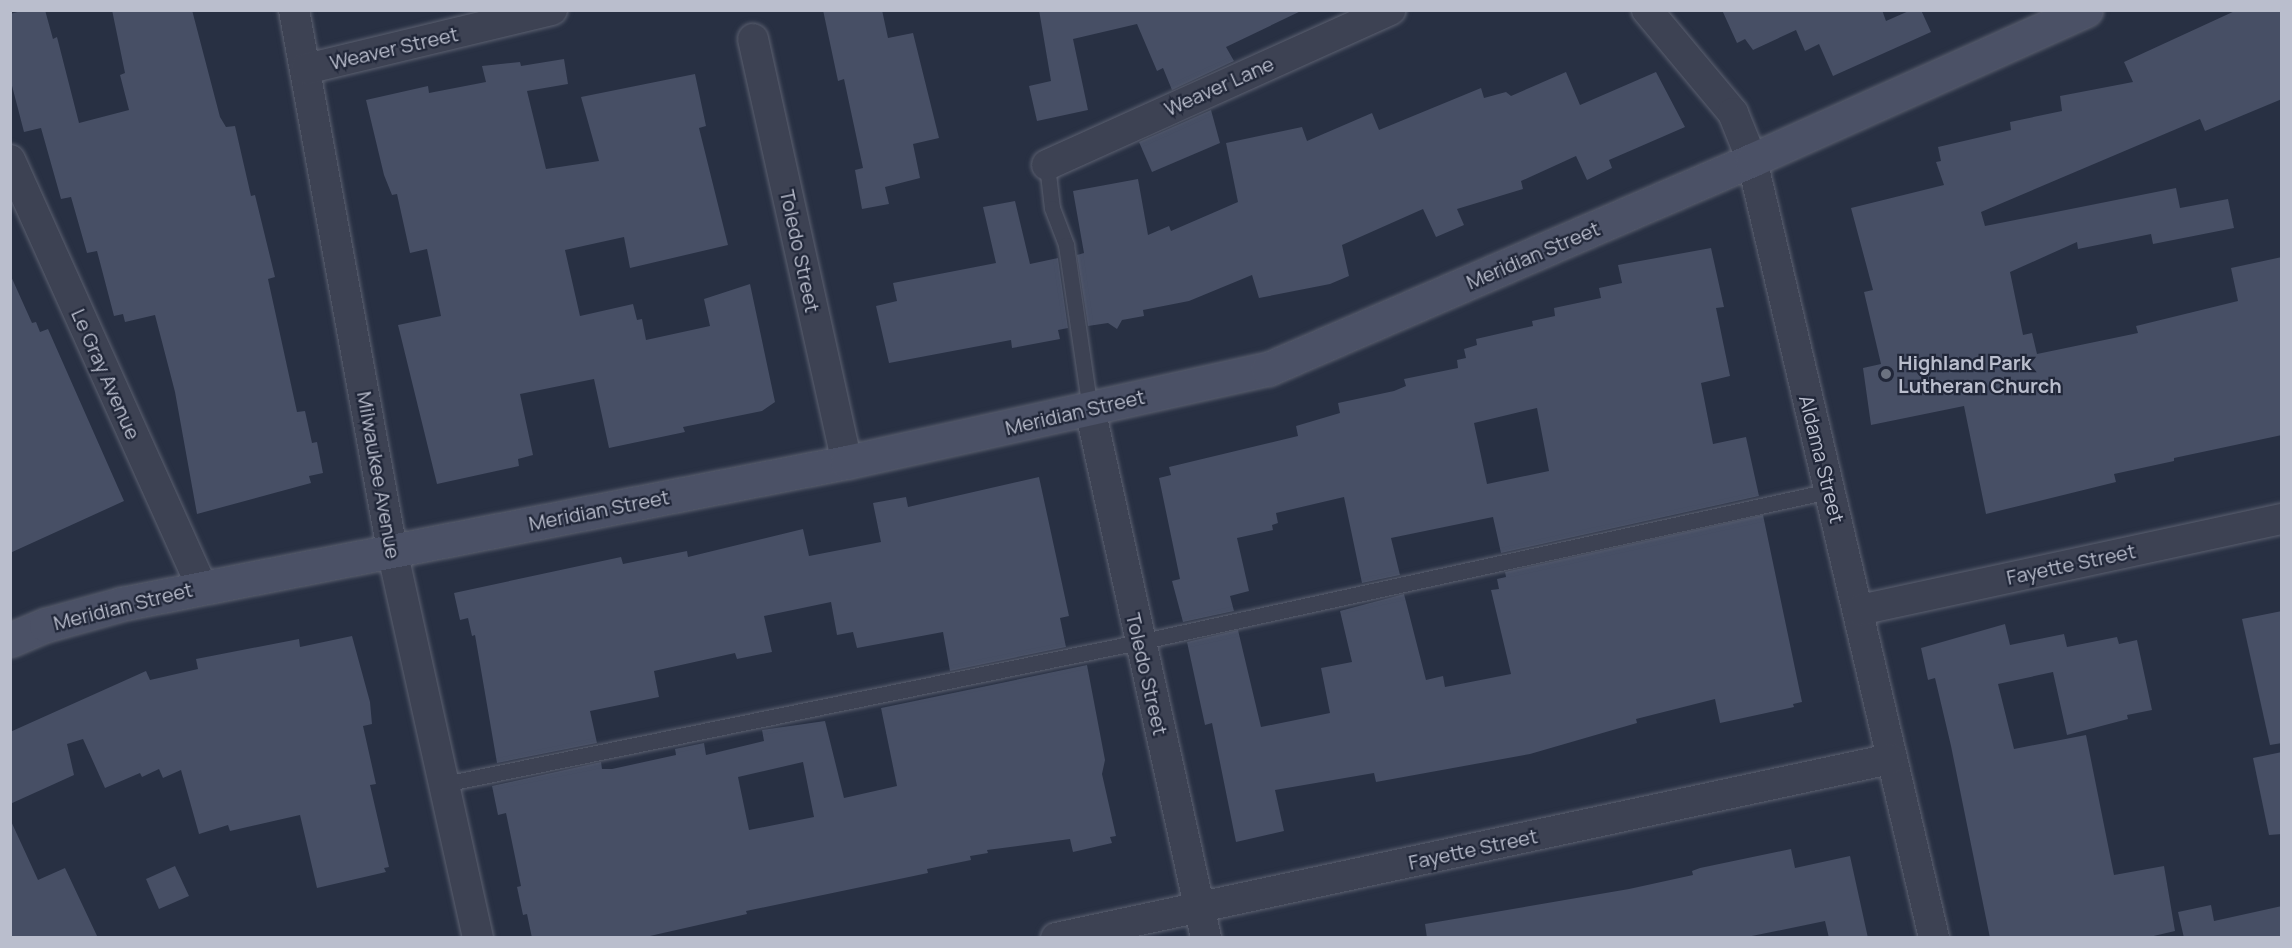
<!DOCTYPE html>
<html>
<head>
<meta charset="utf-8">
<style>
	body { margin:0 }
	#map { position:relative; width:2292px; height:948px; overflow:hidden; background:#283043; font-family:Manrope,sans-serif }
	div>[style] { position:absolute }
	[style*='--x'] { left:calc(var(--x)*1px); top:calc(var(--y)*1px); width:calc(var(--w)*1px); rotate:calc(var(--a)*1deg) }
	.building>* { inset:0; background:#474f65 }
	.roads { filter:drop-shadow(0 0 2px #5b6070) drop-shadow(0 0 2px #5b6070) }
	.lane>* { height:15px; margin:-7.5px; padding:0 7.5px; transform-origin:7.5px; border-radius:7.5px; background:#3d4253 }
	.street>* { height:30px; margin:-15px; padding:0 15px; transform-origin:15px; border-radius:15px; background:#3d4253 }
	.secondary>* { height:33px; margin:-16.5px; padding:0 16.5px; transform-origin:16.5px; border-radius:16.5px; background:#4b5166 }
	.dots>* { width:16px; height:16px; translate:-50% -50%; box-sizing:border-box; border:3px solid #212739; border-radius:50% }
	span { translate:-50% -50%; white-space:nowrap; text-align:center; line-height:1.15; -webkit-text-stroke:4.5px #212739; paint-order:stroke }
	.street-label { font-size:20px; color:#babecd }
	.poi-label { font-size:20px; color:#babecd; font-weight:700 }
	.left { translate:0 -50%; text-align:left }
	.frame { position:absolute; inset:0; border:12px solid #babecd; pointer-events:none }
</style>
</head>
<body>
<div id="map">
	<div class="building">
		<div style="clip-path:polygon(25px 10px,45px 10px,53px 39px,57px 37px,79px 123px,129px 110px,120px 75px,125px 73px,112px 10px,192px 10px,220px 117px,226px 127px,235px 126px,251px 196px,255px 195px,275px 277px,268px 279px,297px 412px,305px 411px,312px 443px,317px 442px,323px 473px,309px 476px,311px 483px,197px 514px,175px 392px,155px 315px,125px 322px,123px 314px,114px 316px,97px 251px,87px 253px,71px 197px,61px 199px,41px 128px,24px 132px,10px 78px,10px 14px)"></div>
		<div style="clip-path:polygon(823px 10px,882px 10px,888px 38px,913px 33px,939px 138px,913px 144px,920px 178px,885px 187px,889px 204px,862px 209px,855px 170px,863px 168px,844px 79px,838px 81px)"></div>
		<div style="clip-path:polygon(1039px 10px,1303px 10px,1226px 47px,1234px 61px,1172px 90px,1163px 68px,1157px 71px,1137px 24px,1073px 39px,1088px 110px,1037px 121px,1029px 86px,1051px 81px)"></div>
		<div style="clip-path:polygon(1722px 10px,1882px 10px,1886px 21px,1911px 10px,1921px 10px,1931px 32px,1833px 76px,1819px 44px,1805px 51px,1796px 30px,1753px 50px,1745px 39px,1737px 43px)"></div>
		<div style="clip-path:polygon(2237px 10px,2282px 10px,2282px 99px,2205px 131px,2200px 119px,1981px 212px,1985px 226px,2176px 188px,2180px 208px,2228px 199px,2234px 228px,2153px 244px,2151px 234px,2078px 249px,2077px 242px,2010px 272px,2023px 335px,2032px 333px,2037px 354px,2138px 333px,2136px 326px,2238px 301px,2231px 268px,2282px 257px,2282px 435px,2174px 458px,2174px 461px,2114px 474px,2116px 482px,1986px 514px,1964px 406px,1871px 425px,1863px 368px,1881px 364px,1864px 292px,1873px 290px,1851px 208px,1944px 185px,1936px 162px,1941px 161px,1938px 147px,2011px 130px,2010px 122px,2062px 111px,2060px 96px,2133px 82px,2124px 62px)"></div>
		<div style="clip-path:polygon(564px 59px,568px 84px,527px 91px,546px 169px,599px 161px,581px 97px,695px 74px,706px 126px,699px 128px,728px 245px,630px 268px,624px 237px,565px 250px,580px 316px,633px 304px,637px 320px,642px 319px,646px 340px,710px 326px,704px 299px,750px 284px,775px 402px,762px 411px,683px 427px,685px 432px,609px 448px,594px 379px,520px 394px,533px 455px,518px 459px,519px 466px,437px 484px,398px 325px,441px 316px,427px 249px,410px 253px,397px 194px,392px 195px,384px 175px,366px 100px,428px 86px,429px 93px,486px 82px,482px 66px,520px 62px,521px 66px)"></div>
		<div style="clip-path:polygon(1566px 72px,1580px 105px,1656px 72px,1685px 127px,1609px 160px,1612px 168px,1587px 180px,1576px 156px,1521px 181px,1523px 189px,1457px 209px,1464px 225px,1436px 237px,1423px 209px,1342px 245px,1349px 276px,1330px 284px,1259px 298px,1252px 275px,1189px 301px,1143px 310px,1144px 316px,1122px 320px,1117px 329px,1108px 323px,1088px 326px,1077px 255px,1084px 253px,1073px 191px,1138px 179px,1148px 235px,1169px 226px,1171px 231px,1238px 202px,1226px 143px,1302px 127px,1307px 141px,1372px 113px,1379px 130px,1481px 88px,1484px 98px,1506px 92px,1511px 96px)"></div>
		<div style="clip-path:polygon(1211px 110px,1220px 143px,1152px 172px,1139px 142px)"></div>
		<div style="clip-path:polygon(1015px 201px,1030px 264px,1058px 258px,1068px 328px,1058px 330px,1060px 339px,1012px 348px,1011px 340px,889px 363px,876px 306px,897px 301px,893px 283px,996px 263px,983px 207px)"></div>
		<div style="clip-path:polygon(evenodd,1711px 248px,1724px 307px,1716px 308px,1730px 376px,1701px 383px,1713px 444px,1746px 437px,1759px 496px,1501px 553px,1493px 517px,1391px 538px,1400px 575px,1362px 583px,1344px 497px,1276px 513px,1278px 523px,1272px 525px,1273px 530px,1237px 538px,1249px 591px,1230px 596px,1234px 611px,1183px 622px,1172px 581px,1180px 579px,1159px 478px,1171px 475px,1169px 467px,1298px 436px,1296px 426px,1340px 413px,1338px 403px,1394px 391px,1406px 386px,1404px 379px,1458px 368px,1457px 360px,1466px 358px,1464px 349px,1477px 345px,1476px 339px,1533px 326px,1532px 321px,1555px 316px,1554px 308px,1601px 298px,1599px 288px,1622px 283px,1618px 265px,1711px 248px,1537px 408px,1549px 471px,1487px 484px,1474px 423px,1537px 408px)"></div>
		<div style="clip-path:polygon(10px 274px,32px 323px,36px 322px,40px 332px,48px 329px,124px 501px,10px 553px)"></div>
		<div style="clip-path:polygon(1039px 477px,1069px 616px,1060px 618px,1066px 647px,950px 671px,943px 632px,857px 648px,853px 632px,837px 635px,831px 602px,764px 616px,772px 652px,737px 659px,735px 653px,654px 671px,659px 697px,590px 711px,597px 743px,497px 763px,475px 635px,472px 636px,468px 618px,460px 620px,454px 593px,621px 557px,623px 564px,687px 551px,688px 557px,803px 529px,809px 556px,881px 542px,873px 503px,906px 497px,908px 507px)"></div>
		<div style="clip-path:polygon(1763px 515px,1802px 702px,1793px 704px,1794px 707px,1720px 723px,1715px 699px,1636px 719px,1637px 723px,1530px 754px,1376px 782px,1374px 773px,1275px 790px,1284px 831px,1236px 842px,1212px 723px,1205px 725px,1187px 642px,1238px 630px,1261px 727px,1330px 713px,1321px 668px,1352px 662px,1340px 611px,1404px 594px,1426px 680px,1443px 676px,1445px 687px,1511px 674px,1491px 590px,1499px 589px,1497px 579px,1506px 577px,1505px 572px)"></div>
		<div style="clip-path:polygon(2282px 611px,2282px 743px,2270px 745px,2242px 619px)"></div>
		<div style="clip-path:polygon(2005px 624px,2010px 645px,2064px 634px,2067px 647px,2117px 637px,2119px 644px,2137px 640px,2152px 710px,2127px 715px,2128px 719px,2067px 735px,2053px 672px,1998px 684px,2014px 749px,2086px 735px,2114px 875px,2164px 866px,2175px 931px,2145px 938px,1990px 938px,1951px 746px,1935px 678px,1928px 680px,1921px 648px)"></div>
		<div style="clip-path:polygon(352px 636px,370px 702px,372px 724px,363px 726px,376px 784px,370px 785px,389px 867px,384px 868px,386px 872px,317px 888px,300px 815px,230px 831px,228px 825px,199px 834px,181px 770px,163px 778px,159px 769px,142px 777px,140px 773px,105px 788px,83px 739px,67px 744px,74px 775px,10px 804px,10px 732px,146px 671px,150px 680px,198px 669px,196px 659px,299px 639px,300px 647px)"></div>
		<div style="clip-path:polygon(evenodd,1087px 665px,1105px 760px,1102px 774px,1116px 836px,1110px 837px,1112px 843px,1073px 852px,1070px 839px,987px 850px,988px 853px,970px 856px,971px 860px,927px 869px,928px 873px,746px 911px,747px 914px,641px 938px,532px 938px,527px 914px,523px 915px,517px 887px,521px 886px,506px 813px,498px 815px,492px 786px,601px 762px,602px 769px,612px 769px,676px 755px,675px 749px,704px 743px,706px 755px,764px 741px,762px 730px,825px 721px,844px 798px,897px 786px,881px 708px,1087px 665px,803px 762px,814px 817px,749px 830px,738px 777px,803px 762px)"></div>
		<div style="clip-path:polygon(2282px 752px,2282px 834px,2269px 835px,2253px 758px)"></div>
		<div style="clip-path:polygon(10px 819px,38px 880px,65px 868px,98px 938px,10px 938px)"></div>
		<div style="clip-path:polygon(1791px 849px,1795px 868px,1850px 856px,1868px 938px,1829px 938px,1825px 921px,1742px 938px,1427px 938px,1425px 924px,1629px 889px,1693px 875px,1692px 871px,1700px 868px)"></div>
		<div style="clip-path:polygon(175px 866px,189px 896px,159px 909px,146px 879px)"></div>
		<div style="clip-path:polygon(2211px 905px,2214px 921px,2282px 906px,2282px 938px,2184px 938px,2178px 912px)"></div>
	</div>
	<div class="roads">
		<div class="lane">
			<div style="--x:1047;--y:165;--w:43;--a:83.4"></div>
			<div style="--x:1052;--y:208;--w:40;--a:69"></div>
			<div style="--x:1066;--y:245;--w:166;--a:81.7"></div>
			<div style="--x:444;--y:784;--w:709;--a:-11.55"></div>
			<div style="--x:1139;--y:642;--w:706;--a:-12.34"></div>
		</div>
		<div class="street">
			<div style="--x:294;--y:10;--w:549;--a:79.71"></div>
			<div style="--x:392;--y:550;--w:397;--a:77.5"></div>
			<div style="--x:1647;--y:10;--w:134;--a:50.1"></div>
			<div style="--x:1733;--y:113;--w:51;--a:68"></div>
			<div style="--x:1752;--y:160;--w:799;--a:76.83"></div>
			<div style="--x:753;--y:39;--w:433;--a:77.5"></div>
			<div style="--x:306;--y:69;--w:253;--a:-13.5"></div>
			<div style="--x:10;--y:160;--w:468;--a:65.8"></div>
			<div style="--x:1047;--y:165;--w:377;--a:-24.3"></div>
			<div style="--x:1090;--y:409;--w:542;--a:77.63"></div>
			<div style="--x:1860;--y:610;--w:432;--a:-12.2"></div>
			<div style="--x:1056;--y:938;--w:853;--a:-12.11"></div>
		</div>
		<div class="secondary">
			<div style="--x:10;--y:640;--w:39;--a:-23"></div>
			<div style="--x:46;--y:625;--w:78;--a:-15.6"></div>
			<div style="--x:121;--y:604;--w:740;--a:-11.07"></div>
			<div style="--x:847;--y:462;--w:431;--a:-12.5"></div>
			<div style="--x:1268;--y:369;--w:527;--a:-23.36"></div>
			<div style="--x:1752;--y:160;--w:366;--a:-24.2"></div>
		</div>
	</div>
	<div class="dots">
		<div style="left:1886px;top:374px;background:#6b7280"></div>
	</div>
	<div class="street-label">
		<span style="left:394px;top:48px;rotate:-13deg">Weaver Street</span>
		<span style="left:1219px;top:86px;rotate:-24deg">Weaver Lane</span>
		<span style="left:800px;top:251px;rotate:78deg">Toledo Street</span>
		<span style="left:1533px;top:255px;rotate:-23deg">Meridian Street</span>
		<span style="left:106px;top:374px;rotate:66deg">Le Gray Avenue</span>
		<span style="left:1075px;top:412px;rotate:-13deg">Meridian Street</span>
		<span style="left:1822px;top:459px;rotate:76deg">Aldama Street</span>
		<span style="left:379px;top:475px;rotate:80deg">Milwaukee Avenue</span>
		<span style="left:599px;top:510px;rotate:-11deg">Meridian Street</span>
		<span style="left:2071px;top:564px;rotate:-12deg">Fayette Street</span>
		<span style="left:123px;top:606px;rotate:-14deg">Meridian Street</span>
		<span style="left:1147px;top:674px;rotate:77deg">Toledo Street</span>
		<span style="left:1473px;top:849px;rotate:-12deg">Fayette Street</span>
	</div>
	<div class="poi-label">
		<span class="left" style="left:1898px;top:374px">Highland Park<br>Lutheran Church</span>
	</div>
	<div class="frame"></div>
</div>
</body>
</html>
